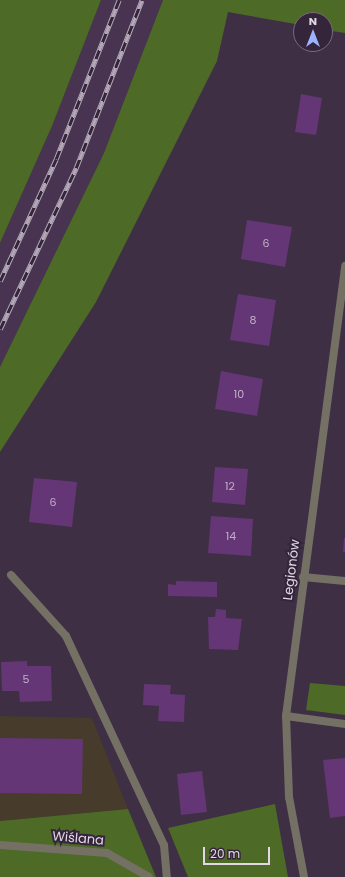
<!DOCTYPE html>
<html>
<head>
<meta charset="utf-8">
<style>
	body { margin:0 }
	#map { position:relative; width:345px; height:877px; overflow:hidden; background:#3e2f44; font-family:Poppins,sans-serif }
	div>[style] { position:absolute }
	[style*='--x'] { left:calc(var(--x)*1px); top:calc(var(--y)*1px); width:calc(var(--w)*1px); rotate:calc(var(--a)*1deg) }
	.commercial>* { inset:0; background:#473b2c }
	.built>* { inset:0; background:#483450 }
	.green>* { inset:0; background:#4d6a26 }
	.building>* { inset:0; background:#643676 }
	.service>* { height:8px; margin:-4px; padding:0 4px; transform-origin:4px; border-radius:4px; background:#757064 }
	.minor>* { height:8px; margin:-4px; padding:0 4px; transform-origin:4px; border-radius:4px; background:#757064 }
	.tertiary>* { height:8px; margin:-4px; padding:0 4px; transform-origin:4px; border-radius:4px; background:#757064 }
	.rail>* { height:4.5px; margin-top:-2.25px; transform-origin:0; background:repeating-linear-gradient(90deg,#34253a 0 9px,#b4a8b8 0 18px); box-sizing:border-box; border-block:1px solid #b4a8b8 }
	span { translate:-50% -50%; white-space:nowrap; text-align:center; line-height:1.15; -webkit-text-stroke:4px #34253a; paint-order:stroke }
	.number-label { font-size:11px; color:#c2afc9 }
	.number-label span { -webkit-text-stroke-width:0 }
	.street-label { font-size:13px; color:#e1d7e5 }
	.north { position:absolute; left:293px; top:12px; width:40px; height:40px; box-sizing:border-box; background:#34253a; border:1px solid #796c7e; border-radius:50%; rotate:0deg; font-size:11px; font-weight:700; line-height:16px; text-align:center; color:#e1d7e5 }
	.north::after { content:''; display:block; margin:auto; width:14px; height:18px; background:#9cb4fd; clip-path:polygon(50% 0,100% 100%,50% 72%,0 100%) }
	.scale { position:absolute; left:203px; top:847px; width:67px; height:18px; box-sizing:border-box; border:2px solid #e1d7e5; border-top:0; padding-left:5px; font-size:12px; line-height:14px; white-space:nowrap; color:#e1d7e5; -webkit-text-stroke:3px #34253a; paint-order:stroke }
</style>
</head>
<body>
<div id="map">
	<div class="commercial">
		<div style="clip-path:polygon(0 716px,92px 718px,128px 809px,0 821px)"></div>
	</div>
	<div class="built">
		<div style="clip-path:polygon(101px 0,163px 0,104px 153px,0 367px,0 243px,52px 126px)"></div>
	</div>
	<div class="green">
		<div style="clip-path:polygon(0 0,101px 0,52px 126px,0 243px)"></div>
		<div style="clip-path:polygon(163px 0,345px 0,345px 33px,325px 30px,325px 20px,301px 20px,301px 25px,228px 12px,217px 61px,96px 302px,0 452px,0 367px,104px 153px)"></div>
		<div style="clip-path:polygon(310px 683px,345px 686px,345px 715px,306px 710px)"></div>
		<div style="clip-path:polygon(275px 804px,288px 877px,188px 877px,168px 828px)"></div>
		<div style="clip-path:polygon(128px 809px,156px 877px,0 877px,0 821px)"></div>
	</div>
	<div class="building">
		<div style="clip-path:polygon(301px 94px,322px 98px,316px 135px,295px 132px)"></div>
		<div style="clip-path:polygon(247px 220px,292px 227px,285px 267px,241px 259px)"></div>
		<div style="clip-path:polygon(238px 294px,276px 300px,269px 346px,230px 340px)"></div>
		<div style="clip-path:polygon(221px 371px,263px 379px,257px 416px,215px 409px)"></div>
		<div style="clip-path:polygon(215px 467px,248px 469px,245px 505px,212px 502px)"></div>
		<div style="clip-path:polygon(34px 478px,77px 482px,72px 527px,29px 522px)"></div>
		<div style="clip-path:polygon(211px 516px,253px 519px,251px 556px,208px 553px)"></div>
		<div style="clip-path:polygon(344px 538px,345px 538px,345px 552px,343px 552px)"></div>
		<div style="clip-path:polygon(176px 581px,217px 582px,217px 597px,168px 596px,168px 584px,176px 585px)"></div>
		<div style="clip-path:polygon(216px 609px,226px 610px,226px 618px,242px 619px,238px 650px,209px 649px,208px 617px,215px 617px)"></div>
		<div style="clip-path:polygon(27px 661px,27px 666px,51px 666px,52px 701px,20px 702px,19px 691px,2px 691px,1px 662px)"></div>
		<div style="clip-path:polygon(144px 684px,171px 685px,170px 694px,185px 695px,184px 722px,158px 721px,159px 706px,143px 705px)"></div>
		<div style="clip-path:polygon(0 738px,83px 739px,82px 794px,0 793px)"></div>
		<div style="clip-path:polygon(345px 758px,345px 816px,330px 818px,323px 760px)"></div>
		<div style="clip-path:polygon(202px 771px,207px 812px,181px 815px,177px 774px)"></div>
	</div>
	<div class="service">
		<div style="--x:11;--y:575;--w:82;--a:48"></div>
		<div style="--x:66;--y:636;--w:231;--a:64.9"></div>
		<div style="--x:164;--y:845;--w:32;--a:85"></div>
		<div style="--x:286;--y:716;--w:60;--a:7.7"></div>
	</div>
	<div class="minor">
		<div style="--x:303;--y:577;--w:42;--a:5.4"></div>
		<div style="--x:0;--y:845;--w:107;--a:4.3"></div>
		<div style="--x:107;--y:853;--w:48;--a:29.7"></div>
	</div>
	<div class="tertiary">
		<div style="--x:304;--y:877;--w:81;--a:-100.6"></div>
		<div style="--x:289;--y:797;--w:81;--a:-92.1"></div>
		<div style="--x:286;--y:716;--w:454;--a:-82.5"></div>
	</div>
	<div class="rail">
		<div style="--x:0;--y:281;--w:134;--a:-65.3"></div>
		<div style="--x:56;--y:159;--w:171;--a:-68.4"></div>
		<div style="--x:0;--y:329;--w:178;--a:-64.7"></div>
		<div style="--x:76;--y:168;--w:180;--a:-68.6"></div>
	</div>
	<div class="number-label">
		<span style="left:266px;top:243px">6</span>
		<span style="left:253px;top:320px">8</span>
		<span style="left:239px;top:394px">10</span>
		<span style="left:230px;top:486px">12</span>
		<span style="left:53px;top:502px">6</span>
		<span style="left:231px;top:536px">14</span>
		<span style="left:26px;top:679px">5</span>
	</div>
	<div class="street-label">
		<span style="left:292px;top:570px;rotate:-83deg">Legionów</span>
		<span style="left:78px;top:839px;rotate:5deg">Wiślana</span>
	</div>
	<div class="north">N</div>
	<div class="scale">20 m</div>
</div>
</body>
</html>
